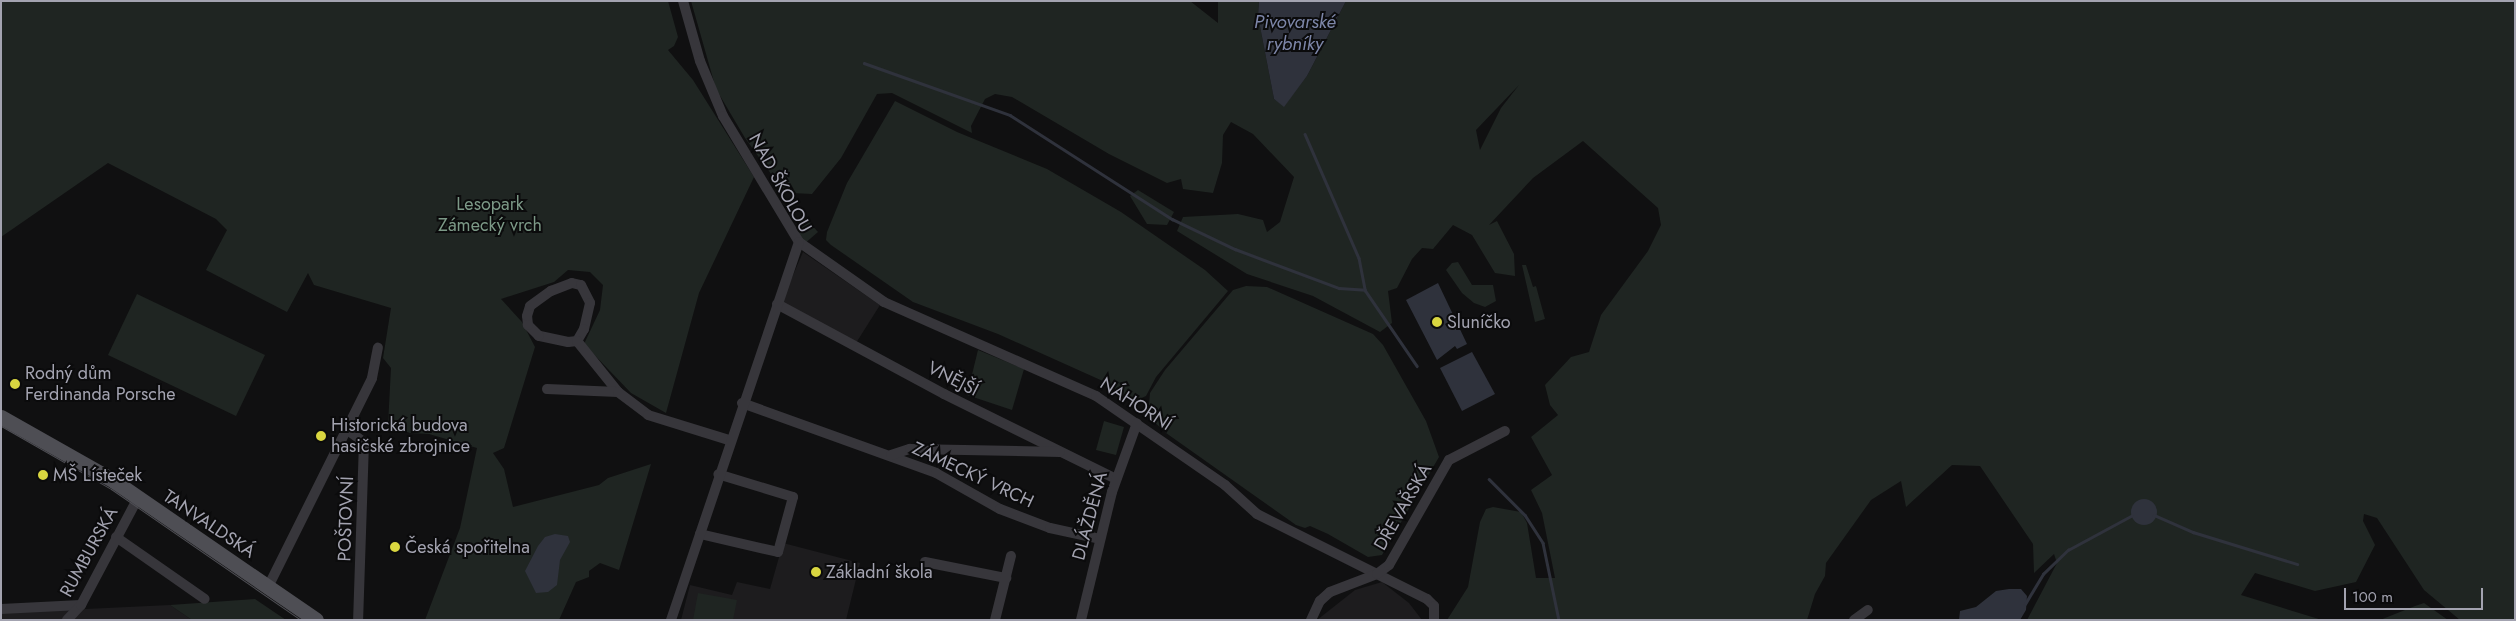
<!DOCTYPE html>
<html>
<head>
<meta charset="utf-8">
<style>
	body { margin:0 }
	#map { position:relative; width:2516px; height:621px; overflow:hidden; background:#101011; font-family:Jost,sans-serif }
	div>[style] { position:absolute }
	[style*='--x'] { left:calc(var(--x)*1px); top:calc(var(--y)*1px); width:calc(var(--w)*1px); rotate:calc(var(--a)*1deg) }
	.built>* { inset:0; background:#1d1c1e }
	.green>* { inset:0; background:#1f2522 }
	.water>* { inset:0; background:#2f323c }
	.round { border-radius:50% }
	.stream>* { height:2.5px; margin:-1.25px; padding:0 1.25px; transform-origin:1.25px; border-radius:1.25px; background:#2f323c }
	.minor>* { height:10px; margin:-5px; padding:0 5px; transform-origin:5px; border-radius:5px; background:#37363b }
	.primary>* { height:15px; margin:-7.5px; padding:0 7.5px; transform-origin:7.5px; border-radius:7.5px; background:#4e4e54 }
	.tram>* { height:1px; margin:-0.5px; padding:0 0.5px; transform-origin:0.5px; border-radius:0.5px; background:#4e4e54 }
	.dots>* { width:14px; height:14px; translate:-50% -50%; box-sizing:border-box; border:2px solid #0b0b0c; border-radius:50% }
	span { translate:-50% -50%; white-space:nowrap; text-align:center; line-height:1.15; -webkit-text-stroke:4px #0b0b0c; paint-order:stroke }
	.street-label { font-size:18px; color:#a3a3b0 }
	.park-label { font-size:18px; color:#7c9987 }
	.poi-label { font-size:18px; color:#a3a3b0 }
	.left { translate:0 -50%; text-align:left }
	.water-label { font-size:19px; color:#7d86a8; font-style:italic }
	.frame { position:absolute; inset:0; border:2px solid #a3a3b0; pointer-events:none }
	.scale { position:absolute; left:2344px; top:588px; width:139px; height:22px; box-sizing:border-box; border:2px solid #a3a3b0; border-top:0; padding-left:6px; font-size:15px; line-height:18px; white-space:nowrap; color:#a3a3b0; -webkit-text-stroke:4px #0b0b0c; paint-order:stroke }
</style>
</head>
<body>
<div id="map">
	<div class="built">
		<div style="clip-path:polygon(803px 252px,880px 305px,856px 343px,781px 303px)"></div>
		<div style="clip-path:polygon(783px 543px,860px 563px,846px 620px,681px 620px,690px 585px,732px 595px,737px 582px,770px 589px)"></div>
		<div style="clip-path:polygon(1382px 582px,1409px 603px,1422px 620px,1317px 620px,1355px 590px)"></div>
		<div style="clip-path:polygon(170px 605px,192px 620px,1px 620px,1px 613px)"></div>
	</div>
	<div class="green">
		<div style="clip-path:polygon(1px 1px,668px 1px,678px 37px,674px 46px,668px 50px,693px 80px,754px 177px,699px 293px,666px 413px,631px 393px,584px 344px,600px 310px,603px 285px,590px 272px,568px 270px,554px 282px,501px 299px,522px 322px,535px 347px,504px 448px,493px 453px,504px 469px,513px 507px,599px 485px,608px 478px,651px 464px,619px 570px,600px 563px,589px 571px,589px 577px,576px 582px,559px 620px,425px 620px,460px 528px,477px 448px,429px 434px,410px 433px,388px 425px,391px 368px,383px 358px,391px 308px,314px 285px,308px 273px,287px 312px,206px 270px,227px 230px,216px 219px,108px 163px,1px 237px)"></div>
		<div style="clip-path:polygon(evenodd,691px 1px,1190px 1px,1218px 23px,1218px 1px,1259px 1px,1258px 16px,1274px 99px,1284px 106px,1307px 76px,1346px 1px,2515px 1px,2515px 620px,2460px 620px,2424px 590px,2377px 518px,2364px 514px,2363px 521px,2375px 545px,2356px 582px,2315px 591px,2255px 573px,2241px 595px,2322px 620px,2027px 620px,2057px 563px,2054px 554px,2034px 573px,2033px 544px,1980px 466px,1952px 465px,1906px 507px,1901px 481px,1871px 500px,1826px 563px,1825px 576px,1815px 594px,1807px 620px,1447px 620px,1468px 587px,1480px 522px,1486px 509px,1493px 507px,1521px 512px,1527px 523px,1536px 578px,1555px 578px,1542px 513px,1531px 490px,1552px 475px,1531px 437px,1558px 415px,1550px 405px,1545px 385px,1571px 357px,1589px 352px,1601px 315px,1648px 251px,1661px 225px,1658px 208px,1583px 141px,1533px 178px,1489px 225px,1497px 221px,1514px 254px,1515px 276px,1495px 273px,1472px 235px,1453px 225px,1433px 249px,1422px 248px,1412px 259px,1397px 288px,1388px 291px,1392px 323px,1380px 332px,1313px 296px,1247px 274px,1177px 231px,1183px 217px,1238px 214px,1263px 220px,1267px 232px,1280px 222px,1294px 177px,1253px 134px,1231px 122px,1223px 135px,1222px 163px,1213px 193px,1183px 189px,1181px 179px,1167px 183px,1109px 154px,1012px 97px,995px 94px,985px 99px,971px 126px,972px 133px,892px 93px,877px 94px,841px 158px,812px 194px,792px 193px,782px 189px,745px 138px,716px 89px,691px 1px,1519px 85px,1501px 108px,1480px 150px,1476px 130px,1519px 85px)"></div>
		<div style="clip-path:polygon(895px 101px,957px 132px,1047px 169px,1121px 212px,1205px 270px,1228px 291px,1156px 377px,1146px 396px,1137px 400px,1128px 398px,1105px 382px,998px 334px,913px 302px,831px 245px,826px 240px,827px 232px,847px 183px)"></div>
		<div style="clip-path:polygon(1138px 190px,1174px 212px,1167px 225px,1147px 224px,1130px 196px)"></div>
		<div style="clip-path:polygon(809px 222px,818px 232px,803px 245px,796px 231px)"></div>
		<div style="clip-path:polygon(1458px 262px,1472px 285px,1493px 285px,1496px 301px,1485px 307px,1474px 303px,1462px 293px,1446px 270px,1452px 263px)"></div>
		<div style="clip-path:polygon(1522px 265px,1526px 265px,1533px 287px,1536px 286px,1545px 319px,1535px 322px)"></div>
		<div style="clip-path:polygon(1246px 286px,1267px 287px,1373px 334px,1383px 345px,1426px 421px,1439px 457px,1382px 555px,1368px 557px,1328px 534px,1310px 526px,1305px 528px,1296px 525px,1166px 433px,1148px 416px,1150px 393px,1165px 370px,1233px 290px)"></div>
		<div style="clip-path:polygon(137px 294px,265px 355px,236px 416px,108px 355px)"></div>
		<div style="clip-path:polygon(978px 350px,1024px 369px,1012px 410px,967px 395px)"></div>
		<div style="clip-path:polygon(1104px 421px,1124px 427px,1116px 455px,1096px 450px)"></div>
		<div style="clip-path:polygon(698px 593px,737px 600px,733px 620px,693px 620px)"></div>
		<div style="clip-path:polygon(255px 599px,286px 620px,192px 620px,170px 605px)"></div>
		<div style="clip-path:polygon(2424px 603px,2448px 620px,2380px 620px,2415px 606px)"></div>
	</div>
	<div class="water">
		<div style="clip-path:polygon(1259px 1px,1346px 1px,1307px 76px,1284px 107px,1274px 99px,1258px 16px)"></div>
		<div style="clip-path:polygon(1438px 283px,1467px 344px,1457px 349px,1455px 346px,1437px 360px,1406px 300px)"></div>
		<div style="clip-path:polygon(1472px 352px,1495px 394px,1462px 411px,1440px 368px)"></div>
		<div class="round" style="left:2131px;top:499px;width:26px;height:26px"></div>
		<div style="clip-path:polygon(555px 534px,568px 536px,570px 542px,560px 560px,557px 585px,548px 592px,536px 593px,525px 571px,538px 546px,545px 537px)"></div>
		<div style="clip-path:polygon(2009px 589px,2021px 589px,2027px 596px,2026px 610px,2020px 620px,1959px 620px,1960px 611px,1976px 607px,1996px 591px)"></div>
	</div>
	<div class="stream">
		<div style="--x:864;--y:63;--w:155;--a:19.6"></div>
		<div style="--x:1010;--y:115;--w:193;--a:32.7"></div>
		<div style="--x:1172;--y:219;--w:70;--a:25.5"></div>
		<div style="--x:1235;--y:249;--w:111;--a:20.6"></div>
		<div style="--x:1339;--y:288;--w:26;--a:4"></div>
		<div style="--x:1305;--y:134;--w:135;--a:66.5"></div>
		<div style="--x:1359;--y:258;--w:33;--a:79"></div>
		<div style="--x:1365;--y:290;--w:92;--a:55.6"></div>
		<div style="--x:1489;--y:479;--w:51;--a:45"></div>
		<div style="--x:1525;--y:515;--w:33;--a:57"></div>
		<div style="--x:1543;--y:543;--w:79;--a:78.3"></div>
		<div style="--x:2154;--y:515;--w:43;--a:23.6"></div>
		<div style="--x:2193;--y:532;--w:109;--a:17.1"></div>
		<div style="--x:2025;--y:604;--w:35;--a:-59"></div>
		<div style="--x:2043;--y:574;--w:35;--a:-44"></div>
		<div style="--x:2068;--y:550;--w:72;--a:-28.4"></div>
	</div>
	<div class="minor">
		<div style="--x:683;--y:1;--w:62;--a:74.2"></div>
		<div style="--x:700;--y:61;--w:60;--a:67.3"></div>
		<div style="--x:723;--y:116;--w:147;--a:58.9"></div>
		<div style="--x:799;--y:242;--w:104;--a:35.2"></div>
		<div style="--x:884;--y:302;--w:232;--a:23.9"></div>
		<div style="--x:1096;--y:396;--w:157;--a:34.6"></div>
		<div style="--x:1225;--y:485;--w:43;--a:42.2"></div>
		<div style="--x:1257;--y:514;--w:190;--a:26.6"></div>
		<div style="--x:1427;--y:599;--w:10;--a:45"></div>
		<div style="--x:1434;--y:606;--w:14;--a:90"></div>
		<div style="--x:572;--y:283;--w:9;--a:13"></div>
		<div style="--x:581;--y:285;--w:20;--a:63"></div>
		<div style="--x:590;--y:303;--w:27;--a:103"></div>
		<div style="--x:584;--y:329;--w:14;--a:120"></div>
		<div style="--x:577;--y:341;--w:9;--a:174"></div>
		<div style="--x:568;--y:342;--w:30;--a:-168"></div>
		<div style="--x:539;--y:336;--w:16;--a:-135"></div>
		<div style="--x:528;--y:325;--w:9;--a:-96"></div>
		<div style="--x:527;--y:316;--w:10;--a:-73"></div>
		<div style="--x:530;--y:306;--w:26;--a:-36"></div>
		<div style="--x:551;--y:291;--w:22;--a:-21"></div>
		<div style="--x:777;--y:304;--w:190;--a:28.3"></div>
		<div style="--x:944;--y:394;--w:192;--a:26.3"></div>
		<div style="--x:577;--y:341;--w:65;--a:51.2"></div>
		<div style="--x:547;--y:389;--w:71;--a:2.4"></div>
		<div style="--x:618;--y:392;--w:38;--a:37"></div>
		<div style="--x:648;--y:415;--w:85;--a:17.2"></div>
		<div style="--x:742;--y:403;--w:206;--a:19.8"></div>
		<div style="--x:936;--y:473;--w:73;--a:29.4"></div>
		<div style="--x:1000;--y:509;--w:53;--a:20.8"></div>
		<div style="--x:1050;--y:528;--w:51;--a:12.4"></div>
		<div style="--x:346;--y:429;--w:22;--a:36"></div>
		<div style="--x:364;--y:442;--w:178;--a:91.9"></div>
		<div style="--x:891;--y:455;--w:20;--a:-18"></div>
		<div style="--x:910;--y:449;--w:150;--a:1.1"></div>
		<div style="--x:700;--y:534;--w:80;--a:13"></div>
		<div style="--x:778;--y:552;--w:57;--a:-74.7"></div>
		<div style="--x:793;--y:497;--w:78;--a:-163"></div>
		<div style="--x:116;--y:537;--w:108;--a:34.9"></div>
		<div style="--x:925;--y:562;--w:83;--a:11.2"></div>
		<div style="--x:268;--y:587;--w:233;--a:-63.5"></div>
		<div style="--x:372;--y:378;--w:31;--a:-79"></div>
		<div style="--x:1;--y:609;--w:80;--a:-2.9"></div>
		<div style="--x:67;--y:620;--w:21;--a:-47"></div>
		<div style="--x:81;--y:605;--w:121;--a:-62"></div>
		<div style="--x:671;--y:620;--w:399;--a:-71.3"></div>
		<div style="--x:995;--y:620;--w:66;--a:-76"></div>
		<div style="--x:1081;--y:620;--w:132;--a:-76.4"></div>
		<div style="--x:1112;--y:492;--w:73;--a:-70.1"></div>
		<div style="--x:1311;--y:620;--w:21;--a:-65"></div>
		<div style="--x:1320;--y:601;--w:13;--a:-42"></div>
		<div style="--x:1330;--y:592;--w:50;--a:-21"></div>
		<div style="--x:1377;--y:574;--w:15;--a:-37"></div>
		<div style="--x:1389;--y:565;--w:121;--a:-60.3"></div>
		<div style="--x:1449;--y:460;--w:63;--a:-27.4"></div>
		<div style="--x:1854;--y:620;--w:17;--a:-36"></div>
	</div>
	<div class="primary">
		<div style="--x:1;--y:417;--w:130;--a:29.5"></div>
		<div style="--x:114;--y:481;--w:245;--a:34.5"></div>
	</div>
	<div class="tram">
		<div style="--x:1;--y:426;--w:127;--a:29.8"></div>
		<div style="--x:111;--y:489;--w:231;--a:34.6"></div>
	</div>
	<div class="dots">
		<div style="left:1437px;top:322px;background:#d9d640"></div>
		<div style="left:15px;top:384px;background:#d9d640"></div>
		<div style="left:321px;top:436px;background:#d9d640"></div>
		<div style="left:43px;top:475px;background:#d9d640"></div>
		<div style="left:395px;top:547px;background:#d9d640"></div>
		<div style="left:816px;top:572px;background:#d9d640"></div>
	</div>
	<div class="street-label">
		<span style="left:780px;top:183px;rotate:61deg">NAD ŠKOLOU</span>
		<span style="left:953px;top:379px;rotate:27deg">VNĚJŠÍ</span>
		<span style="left:1136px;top:404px;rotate:33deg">NÁHORNÍ</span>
		<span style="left:973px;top:475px;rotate:25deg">ZÁMECKÝ VRCH</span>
		<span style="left:1403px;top:507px;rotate:-60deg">DŘEVAŘSKÁ</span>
		<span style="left:1090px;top:516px;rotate:-75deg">DLÁŽDĚNÁ</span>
		<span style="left:346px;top:519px;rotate:-88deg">POŠTOVNÍ</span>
		<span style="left:209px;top:524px;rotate:34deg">TANVALDSKÁ</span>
		<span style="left:89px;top:552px;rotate:-61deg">RUMBURSKÁ</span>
	</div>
	<div class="park-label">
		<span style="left:490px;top:215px">Lesopark<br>Zámecký vrch</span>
	</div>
	<div class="poi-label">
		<span class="left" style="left:1447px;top:322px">Sluníčko</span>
		<span class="left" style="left:25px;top:384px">Rodný dům<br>Ferdinanda Porsche</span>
		<span class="left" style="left:331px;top:436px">Historická budova<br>hasičské zbrojnice</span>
		<span class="left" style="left:53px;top:475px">MŠ Lísteček</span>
		<span class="left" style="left:405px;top:547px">Česká spořitelna</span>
		<span class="left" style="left:826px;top:572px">Základní škola</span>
	</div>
	<div class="water-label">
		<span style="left:1295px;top:33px">Pivovarské<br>rybníky</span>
	</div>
	<div class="frame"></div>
	<div class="scale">100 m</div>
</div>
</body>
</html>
